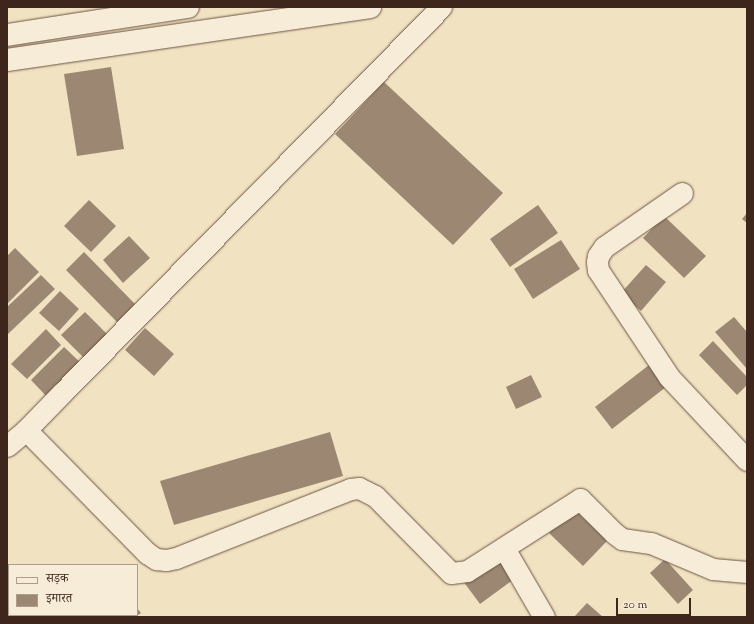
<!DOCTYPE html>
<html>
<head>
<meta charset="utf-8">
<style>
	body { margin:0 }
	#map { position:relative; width:754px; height:624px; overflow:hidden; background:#f1e2c1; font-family:"Sorts Mill Goudy","Noto Serif Devanagari",serif }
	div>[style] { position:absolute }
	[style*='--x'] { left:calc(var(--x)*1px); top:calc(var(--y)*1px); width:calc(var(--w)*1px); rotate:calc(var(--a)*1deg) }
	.building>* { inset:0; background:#9c8872 }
	.roads { filter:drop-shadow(0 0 1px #6c5545) drop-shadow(0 0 1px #6c5545) }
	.street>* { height:21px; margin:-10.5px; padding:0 10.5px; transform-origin:10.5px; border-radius:10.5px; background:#f6ecd7 }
	.secondary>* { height:22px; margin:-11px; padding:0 11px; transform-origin:11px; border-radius:11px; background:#f6ecd7 }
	span { translate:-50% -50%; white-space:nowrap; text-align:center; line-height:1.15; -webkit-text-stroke:4px #f6ecd7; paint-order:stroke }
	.frame { position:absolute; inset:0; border:8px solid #3f261c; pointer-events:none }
	.legend { position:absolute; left:8px; top:564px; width:130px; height:52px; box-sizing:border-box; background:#f6ecd7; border:1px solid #ad9d8c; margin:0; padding:5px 7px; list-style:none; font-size:12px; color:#3f261c }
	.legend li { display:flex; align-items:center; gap:8px; height:20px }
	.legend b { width:20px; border:1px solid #ad9d8c }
	.scale { position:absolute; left:616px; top:598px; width:75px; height:18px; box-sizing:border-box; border:2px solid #3f261c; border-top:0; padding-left:5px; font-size:12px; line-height:14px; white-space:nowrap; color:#3f261c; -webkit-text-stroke:3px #f6ecd7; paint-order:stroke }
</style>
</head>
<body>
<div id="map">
	<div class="building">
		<div style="clip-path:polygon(111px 67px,124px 149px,77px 156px,64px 74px)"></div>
		<div style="clip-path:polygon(384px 82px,503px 193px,453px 245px,335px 134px)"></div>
		<div style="clip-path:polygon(89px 200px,116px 226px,91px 252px,64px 226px)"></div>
		<div style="clip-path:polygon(538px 205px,558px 233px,510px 267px,490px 239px)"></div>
		<div style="clip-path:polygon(747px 213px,747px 223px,742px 219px)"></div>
		<div style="clip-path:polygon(664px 216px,706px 256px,684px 278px,643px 238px)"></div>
		<div style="clip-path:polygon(129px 236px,150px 258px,123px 283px,103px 260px)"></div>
		<div style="clip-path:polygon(561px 240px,580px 269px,533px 299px,514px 269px)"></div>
		<div style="clip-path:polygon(15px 248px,39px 272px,7px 304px,7px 256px)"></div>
		<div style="clip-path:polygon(84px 252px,135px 304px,117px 322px,66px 270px)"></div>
		<div style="clip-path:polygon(646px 265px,666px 282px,641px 311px,621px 293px)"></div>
		<div style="clip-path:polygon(41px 275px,55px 289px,7px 335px,7px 307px)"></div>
		<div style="clip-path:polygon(60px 291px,79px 309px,59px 331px,39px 313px)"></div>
		<div style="clip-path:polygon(85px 312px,110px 337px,86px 360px,61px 335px)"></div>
		<div style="clip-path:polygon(734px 317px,747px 332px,747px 369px,715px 332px)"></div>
		<div style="clip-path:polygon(145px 328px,174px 354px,154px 376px,125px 350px)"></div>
		<div style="clip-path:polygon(46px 329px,61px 345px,27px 379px,11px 364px)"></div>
		<div style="clip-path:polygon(713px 341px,747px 377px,747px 385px,737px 395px,699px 355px)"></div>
		<div style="clip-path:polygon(64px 347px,83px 365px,49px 399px,31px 380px)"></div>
		<div style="clip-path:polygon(649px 365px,666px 387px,612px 429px,595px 407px)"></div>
		<div style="clip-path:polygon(531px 375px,542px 397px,516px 409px,506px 387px)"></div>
		<div style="clip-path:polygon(330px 432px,343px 476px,174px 525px,160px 481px)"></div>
		<div style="clip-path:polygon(573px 508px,607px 541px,583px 566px,549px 533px)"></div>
		<div style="clip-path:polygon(498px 556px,514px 579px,480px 604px,463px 581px)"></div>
		<div style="clip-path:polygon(665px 559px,693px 590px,678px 604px,650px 573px)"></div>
		<div style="clip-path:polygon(587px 603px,603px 617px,574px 617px)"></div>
		<div style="clip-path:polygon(137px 608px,141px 613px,135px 617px,71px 617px,73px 615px,137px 615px)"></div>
	</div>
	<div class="roads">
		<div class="street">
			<div style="--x:682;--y:193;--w:95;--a:145.3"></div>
			<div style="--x:604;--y:247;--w:11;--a:124"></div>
			<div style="--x:598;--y:256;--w:6;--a:99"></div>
			<div style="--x:597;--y:262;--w:8;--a:83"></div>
			<div style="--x:598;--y:270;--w:128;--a:56.4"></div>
			<div style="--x:669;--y:377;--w:114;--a:46.8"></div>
			<div style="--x:26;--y:430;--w:173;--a:45.5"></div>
			<div style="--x:147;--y:553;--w:11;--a:34"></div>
			<div style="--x:156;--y:559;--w:10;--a:6"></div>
			<div style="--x:166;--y:560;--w:10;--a:-11"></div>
			<div style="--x:176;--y:558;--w:187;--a:-21.6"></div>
			<div style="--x:350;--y:489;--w:9;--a:-6"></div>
			<div style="--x:359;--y:488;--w:18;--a:27"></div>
			<div style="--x:375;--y:496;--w:108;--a:45.4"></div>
			<div style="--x:451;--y:573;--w:16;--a:-7"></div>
			<div style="--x:467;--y:571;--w:134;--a:-32.5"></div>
			<div style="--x:580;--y:499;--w:48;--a:45"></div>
			<div style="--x:614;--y:533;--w:10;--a:37"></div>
			<div style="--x:622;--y:539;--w:29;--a:8"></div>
			<div style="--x:651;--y:543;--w:67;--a:22.8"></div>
			<div style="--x:713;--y:569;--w:34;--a:5"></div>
			<div style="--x:7;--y:446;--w:25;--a:-40"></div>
			<div style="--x:26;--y:430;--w:52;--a:-45.8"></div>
			<div style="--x:62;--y:393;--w:541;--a:-45.52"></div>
			<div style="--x:504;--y:548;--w:80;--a:59.9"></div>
			<div style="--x:7;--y:578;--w:3;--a:45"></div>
			<div style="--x:42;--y:615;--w:2;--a:63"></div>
		</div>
		<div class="secondary">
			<div style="--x:7;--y:35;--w:183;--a:-8.8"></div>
			<div style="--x:7;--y:60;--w:367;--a:-8.3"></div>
		</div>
	</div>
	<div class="frame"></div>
	<ul class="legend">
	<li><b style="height:5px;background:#f6ecd7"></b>सड़क</li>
	<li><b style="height:11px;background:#9c8872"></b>इमारत</li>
	</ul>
	<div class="scale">20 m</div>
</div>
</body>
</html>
